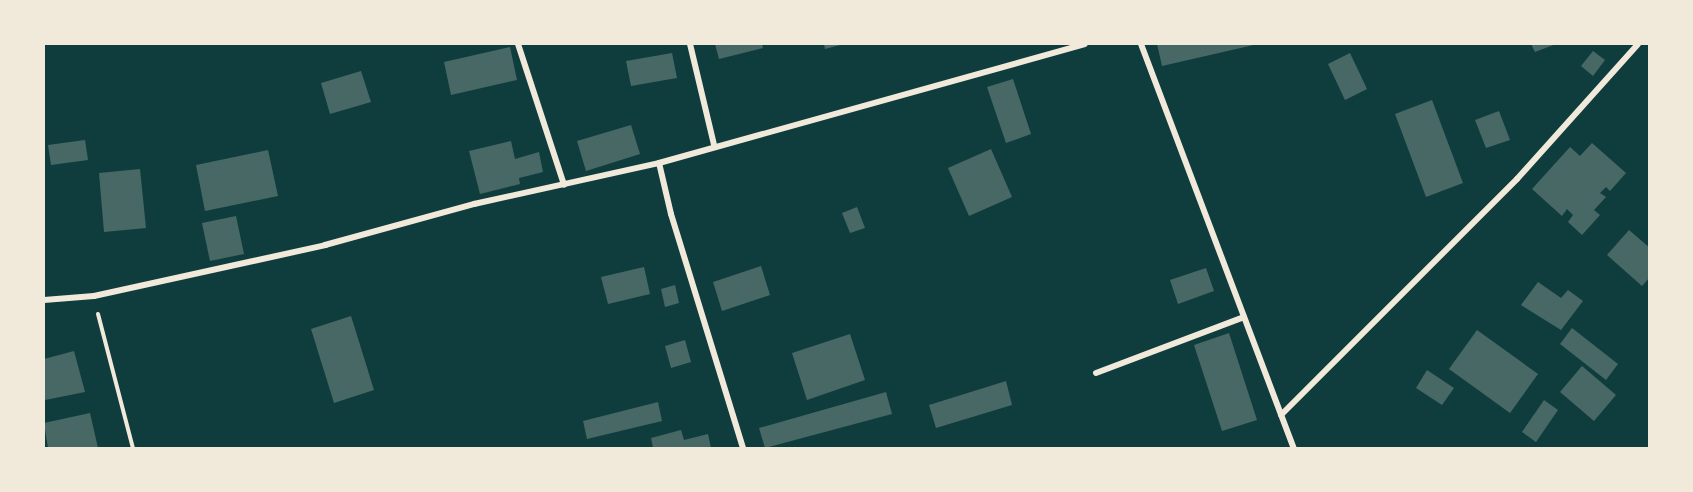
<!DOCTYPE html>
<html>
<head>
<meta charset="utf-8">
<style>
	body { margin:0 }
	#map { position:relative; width:1693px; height:492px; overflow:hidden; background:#0f3d3e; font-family:"Varela Round",sans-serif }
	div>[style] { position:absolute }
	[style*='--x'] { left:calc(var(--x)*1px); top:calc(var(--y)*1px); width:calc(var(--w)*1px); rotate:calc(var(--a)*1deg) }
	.building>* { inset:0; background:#486865 }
	.path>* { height:4px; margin:-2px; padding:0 2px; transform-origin:2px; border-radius:2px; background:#f1e9da }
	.minor>* { height:6px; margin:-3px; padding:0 3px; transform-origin:3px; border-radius:3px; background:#f1e9da }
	span { translate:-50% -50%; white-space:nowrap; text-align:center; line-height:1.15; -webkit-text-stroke:4.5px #f1e9da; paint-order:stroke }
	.frame { position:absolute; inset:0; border:45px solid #f1e9da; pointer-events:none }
</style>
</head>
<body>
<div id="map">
	<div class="building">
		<div style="clip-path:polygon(715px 44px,762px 44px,763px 48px,719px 59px)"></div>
		<div style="clip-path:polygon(824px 44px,844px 44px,825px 49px)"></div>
		<div style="clip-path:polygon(1157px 44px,1258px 44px,1162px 66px)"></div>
		<div style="clip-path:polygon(1531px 44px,1556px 44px,1535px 52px)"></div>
		<div style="clip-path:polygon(510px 47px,517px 80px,451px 95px,444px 62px)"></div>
		<div style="clip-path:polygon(1593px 51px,1605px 60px,1593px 76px,1581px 66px)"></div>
		<div style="clip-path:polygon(672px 53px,677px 78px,631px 86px,626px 61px)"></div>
		<div style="clip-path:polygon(1350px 53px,1367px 89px,1345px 100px,1328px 64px)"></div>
		<div style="clip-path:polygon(361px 71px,371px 102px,330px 114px,321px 83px)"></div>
		<div style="clip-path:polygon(1013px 79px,1031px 134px,1006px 143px,987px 87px)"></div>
		<div style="clip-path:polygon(1432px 100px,1463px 183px,1426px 197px,1395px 114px)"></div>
		<div style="clip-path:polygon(1499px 111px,1510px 140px,1486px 148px,1475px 120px)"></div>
		<div style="clip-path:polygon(631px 125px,640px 154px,586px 171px,577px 141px)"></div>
		<div style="clip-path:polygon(85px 140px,88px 160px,51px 165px,48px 145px)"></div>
		<div style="clip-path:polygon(511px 141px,515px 159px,539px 152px,543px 172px,519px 178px,520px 184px,480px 194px,469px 151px)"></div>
		<div style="clip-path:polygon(1592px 143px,1626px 173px,1610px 191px,1606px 187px,1600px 193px,1606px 197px,1594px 210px,1600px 215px,1582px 235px,1568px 222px,1573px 215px,1567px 209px,1562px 216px,1532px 189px,1570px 147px,1580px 156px)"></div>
		<div style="clip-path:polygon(991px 149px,1012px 197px,969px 216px,948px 168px)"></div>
		<div style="clip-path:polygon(268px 150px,278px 196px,205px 211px,196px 165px)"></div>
		<div style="clip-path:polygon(140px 169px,146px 228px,104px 232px,99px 173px)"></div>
		<div style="clip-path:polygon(857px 207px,865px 228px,850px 233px,842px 213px)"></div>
		<div style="clip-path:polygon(236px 216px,244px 254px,210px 261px,202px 223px)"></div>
		<div style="clip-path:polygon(1629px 230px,1650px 248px,1650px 277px,1642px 286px,1607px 255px)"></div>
		<div style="clip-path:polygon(761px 266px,770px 295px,722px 311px,713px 282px)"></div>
		<div style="clip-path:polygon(644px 267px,650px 294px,608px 304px,601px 277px)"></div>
		<div style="clip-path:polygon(1206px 268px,1214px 291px,1178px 304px,1170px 280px)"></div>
		<div style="clip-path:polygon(1538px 282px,1561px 298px,1568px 290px,1583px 301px,1561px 330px,1521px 305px)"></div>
		<div style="clip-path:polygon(675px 285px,679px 303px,665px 307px,661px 289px)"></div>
		<div style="clip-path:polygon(351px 316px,374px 390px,334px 403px,311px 329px)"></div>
		<div style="clip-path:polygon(1572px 328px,1618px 364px,1606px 380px,1560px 344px)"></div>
		<div style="clip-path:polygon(1477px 330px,1538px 374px,1510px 413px,1449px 369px)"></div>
		<div style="clip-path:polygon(1229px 333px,1257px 420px,1222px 431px,1194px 345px)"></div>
		<div style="clip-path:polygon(850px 334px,865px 380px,807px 400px,792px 353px)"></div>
		<div style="clip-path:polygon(685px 340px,691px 362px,671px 368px,665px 346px)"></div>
		<div style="clip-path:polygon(74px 351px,85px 392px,45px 400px,44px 359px)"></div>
		<div style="clip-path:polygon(1582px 366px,1616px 395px,1594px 421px,1560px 392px)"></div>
		<div style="clip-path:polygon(1427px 370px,1454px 388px,1442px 405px,1416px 388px)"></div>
		<div style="clip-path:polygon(1006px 381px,1012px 405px,936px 428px,929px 405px)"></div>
		<div style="clip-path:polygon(886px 392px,892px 414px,765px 448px,759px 428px)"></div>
		<div style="clip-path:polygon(1544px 400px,1558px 410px,1536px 442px,1522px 432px)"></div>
		<div style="clip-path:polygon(658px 402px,662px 421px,587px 439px,583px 421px)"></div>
		<div style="clip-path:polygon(90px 413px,98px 448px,48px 448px,44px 423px)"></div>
		<div style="clip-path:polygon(681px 430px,684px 440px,708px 434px,711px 448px,653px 448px,651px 438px)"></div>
	</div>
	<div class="path">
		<div style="--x:98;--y:314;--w:138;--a:75.4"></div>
	</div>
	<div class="minor">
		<div style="--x:518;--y:44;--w:148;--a:71.9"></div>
		<div style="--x:690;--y:44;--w:104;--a:76.6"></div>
		<div style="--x:1141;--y:44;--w:432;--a:69.3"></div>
		<div style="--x:44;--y:300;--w:50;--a:-4.6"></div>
		<div style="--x:94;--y:296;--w:237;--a:-12.4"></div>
		<div style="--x:325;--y:245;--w:155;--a:-15.4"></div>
		<div style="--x:474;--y:204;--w:189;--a:-12.5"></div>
		<div style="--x:1096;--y:373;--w:158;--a:-20.7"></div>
		<div style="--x:1281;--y:415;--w:334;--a:-45"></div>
		<div style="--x:1517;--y:179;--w:181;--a:-48.1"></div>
		<div style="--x:743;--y:448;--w:245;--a:-107.1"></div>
		<div style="--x:671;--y:214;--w:52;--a:-103.2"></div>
		<div style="--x:659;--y:163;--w:442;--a:-15.6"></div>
	</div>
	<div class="frame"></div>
</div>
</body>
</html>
